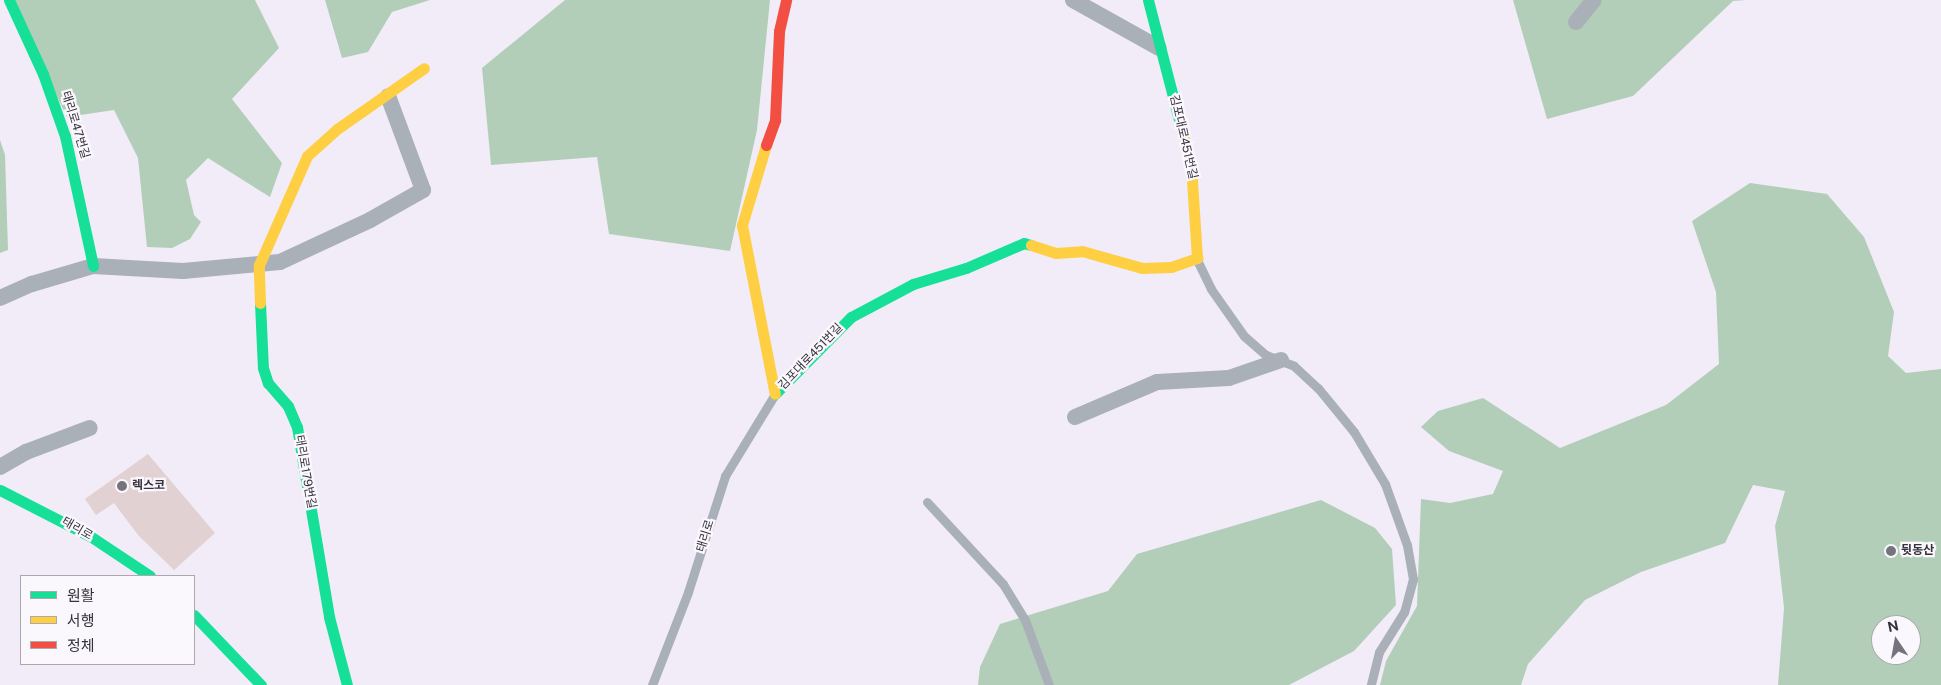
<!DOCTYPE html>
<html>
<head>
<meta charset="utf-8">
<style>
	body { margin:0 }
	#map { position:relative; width:1941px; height:685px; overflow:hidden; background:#f1ecf8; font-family:"Public Sans","Noto Sans KR",sans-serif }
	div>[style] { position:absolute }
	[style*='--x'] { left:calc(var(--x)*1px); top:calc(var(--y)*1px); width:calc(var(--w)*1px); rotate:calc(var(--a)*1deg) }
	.forest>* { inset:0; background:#b3ceb8 }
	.building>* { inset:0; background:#e1d1d2 }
	.lane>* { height:9px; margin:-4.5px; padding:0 4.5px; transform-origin:4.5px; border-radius:4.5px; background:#aab0b7 }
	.street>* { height:16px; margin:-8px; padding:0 8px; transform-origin:8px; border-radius:8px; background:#aab0b7 }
	.fast>* { height:11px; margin:-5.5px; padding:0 5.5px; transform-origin:5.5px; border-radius:5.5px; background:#16e098 }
	.slow>* { height:11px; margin:-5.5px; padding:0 5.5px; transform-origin:5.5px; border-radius:5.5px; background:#ffcf43 }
	.jam>* { height:11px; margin:-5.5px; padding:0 5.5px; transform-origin:5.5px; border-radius:5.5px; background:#f24e42 }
	.dots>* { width:14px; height:14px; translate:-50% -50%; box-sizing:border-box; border:2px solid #faf7fd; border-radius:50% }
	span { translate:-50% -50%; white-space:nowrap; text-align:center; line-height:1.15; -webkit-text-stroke:4.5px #faf7fd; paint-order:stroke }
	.street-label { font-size:12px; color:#36323d }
	.poi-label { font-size:12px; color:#36323d; font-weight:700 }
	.left { translate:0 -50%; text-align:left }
	.legend { position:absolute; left:20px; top:575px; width:175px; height:90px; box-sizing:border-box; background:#faf7fd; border:1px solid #aca8b0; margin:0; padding:6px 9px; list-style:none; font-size:15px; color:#36323d }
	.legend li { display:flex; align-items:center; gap:10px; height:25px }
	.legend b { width:25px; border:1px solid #aca8b0 }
	.north { position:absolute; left:1871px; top:615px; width:50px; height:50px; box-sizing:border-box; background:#faf7fd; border:1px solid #aca8b0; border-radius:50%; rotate:348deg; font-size:14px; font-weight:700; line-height:20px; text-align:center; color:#36323d }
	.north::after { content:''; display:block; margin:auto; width:18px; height:22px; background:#77737e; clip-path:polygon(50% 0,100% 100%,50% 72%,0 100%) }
</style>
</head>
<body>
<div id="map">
	<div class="forest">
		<div style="clip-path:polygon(10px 0,255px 0,279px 48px,232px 99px,282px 163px,270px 197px,208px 158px,186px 180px,194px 215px,201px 222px,190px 239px,172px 248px,147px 247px,138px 158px,114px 110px,67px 117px)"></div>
		<div style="clip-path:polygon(325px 0,430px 0,392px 12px,368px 52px,342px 58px)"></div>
		<div style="clip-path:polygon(565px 0,770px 0,757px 130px,730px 251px,609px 234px,597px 157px,491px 165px,482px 68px)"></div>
		<div style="clip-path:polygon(1513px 0,1746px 0,1733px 1px,1633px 96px,1547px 119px)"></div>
		<div style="clip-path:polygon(0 140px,5px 155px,8px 250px,0 253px)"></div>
		<div style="clip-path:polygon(evenodd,1750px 183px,1827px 194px,1864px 237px,1894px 312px,1888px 356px,1906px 373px,1941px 369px,1941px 685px,1778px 685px,1784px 608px,1775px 526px,1785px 491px,1753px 485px,1725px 543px,1641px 572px,1585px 600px,1528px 664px,1521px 685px,1380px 685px,1386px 661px,1417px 606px,1421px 499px,1450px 503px,1493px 494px,1503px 471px,1449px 451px,1421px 427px,1438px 411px,1483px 398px,1560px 448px,1666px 405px,1719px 364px,1716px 292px,1692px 221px,1750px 183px,1881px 625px,1911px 625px,1911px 655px,1881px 655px,1881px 625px)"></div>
		<div style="clip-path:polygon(1321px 500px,1375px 528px,1392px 549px,1396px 605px,1354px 651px,1289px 685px,978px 685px,980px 667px,1000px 624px,1108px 591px,1137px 554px)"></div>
	</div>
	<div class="building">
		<div style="clip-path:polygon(148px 454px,215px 533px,174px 570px,138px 535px,114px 503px,96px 515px,85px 499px)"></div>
	</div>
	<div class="lane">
		<div style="--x:1197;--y:260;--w:32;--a:64"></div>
		<div style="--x:1211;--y:289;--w:57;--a:54.9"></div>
		<div style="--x:1244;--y:336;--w:29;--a:41"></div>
		<div style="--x:1266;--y:355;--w:30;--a:21"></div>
		<div style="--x:1294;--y:366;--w:33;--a:43"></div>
		<div style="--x:1318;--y:388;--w:57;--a:50.7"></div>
		<div style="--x:1354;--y:432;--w:61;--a:59.2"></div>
		<div style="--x:1385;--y:484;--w:65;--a:70.2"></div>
		<div style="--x:1407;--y:545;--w:35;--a:80"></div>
		<div style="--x:1413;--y:579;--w:34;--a:105"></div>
		<div style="--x:1404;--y:612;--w:47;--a:122"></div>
		<div style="--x:1379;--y:652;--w:34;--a:104"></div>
		<div style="--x:927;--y:502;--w:112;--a:47.2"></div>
		<div style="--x:1003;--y:584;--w:42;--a:58.6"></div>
		<div style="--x:1025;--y:620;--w:69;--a:69.7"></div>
		<div style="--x:652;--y:685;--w:100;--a:-68.8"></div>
		<div style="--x:688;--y:592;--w:122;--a:-72.3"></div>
		<div style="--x:725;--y:476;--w:96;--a:-58.6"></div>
	</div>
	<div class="street">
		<div style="--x:1073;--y:0;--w:98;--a:29.2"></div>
		<div style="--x:1576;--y:22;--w:28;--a:-51"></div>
		<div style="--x:0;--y:298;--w:35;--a:-24"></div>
		<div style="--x:32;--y:284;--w:64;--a:-16.4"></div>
		<div style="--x:93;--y:266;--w:90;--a:3.2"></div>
		<div style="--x:183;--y:271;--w:97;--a:-5.3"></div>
		<div style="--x:280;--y:262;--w:99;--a:-25"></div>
		<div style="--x:370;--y:220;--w:61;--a:-29.5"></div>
		<div style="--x:423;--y:190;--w:100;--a:-110.4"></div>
		<div style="--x:1075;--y:417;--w:89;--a:-23.1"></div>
		<div style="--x:1157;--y:382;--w:72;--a:-3.2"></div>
		<div style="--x:1229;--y:378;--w:55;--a:-19.1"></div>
		<div style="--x:0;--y:467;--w:30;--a:-30"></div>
		<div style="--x:26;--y:452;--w:68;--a:-20.6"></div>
	</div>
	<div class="fast">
		<div style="--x:9;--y:0;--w:81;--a:65.3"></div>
		<div style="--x:43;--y:74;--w:66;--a:70.5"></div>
		<div style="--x:65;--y:136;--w:133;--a:77.8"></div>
		<div style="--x:1148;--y:0;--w:128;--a:75.5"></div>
		<div style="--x:260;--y:303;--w:65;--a:87.4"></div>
		<div style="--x:263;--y:368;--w:16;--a:72"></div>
		<div style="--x:268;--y:383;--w:30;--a:49"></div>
		<div style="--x:288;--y:406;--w:23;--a:67"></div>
		<div style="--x:297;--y:427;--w:193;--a:80.4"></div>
		<div style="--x:329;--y:617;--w:70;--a:75.2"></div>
		<div style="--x:775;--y:394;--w:108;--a:-45.4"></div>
		<div style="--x:851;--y:317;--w:70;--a:-28"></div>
		<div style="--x:913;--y:284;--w:55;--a:-16.8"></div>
		<div style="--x:966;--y:268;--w:63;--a:-23.3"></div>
		<div style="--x:1024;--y:243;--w:7;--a:16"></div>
		<div style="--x:0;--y:490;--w:101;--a:27.1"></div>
		<div style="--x:90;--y:536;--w:72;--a:33.7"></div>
		<div style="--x:194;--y:615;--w:97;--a:46.3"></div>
	</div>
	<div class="slow">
		<div style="--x:766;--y:145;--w:84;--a:106.7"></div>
		<div style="--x:742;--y:225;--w:172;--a:79"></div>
		<div style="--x:1031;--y:245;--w:26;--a:18"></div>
		<div style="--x:1056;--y:253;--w:26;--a:-4"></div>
		<div style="--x:1082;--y:251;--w:62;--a:15.8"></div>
		<div style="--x:1142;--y:268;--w:29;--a:-2"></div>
		<div style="--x:1171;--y:267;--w:28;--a:-19"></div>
		<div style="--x:1197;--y:258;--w:93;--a:-93.7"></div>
		<div style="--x:1191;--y:165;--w:42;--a:-105"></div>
		<div style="--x:260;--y:303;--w:38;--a:-92"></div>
		<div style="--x:259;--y:265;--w:119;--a:-66.2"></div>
		<div style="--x:307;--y:156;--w:40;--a:-42"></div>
		<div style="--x:337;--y:129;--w:106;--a:-35"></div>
	</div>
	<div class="jam">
		<div style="--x:766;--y:145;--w:27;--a:-70"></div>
		<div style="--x:775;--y:120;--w:89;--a:-87.4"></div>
		<div style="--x:779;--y:31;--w:32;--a:-77"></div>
	</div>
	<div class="dots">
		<div style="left:122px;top:486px;background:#77737e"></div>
		<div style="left:1891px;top:551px;background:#77737e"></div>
	</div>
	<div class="street-label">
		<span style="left:75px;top:125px;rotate:73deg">태리로47번길</span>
		<span style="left:1183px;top:137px;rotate:77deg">김포대로451번길</span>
		<span style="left:811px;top:357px;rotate:-46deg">김포대로451번길</span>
		<span style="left:305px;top:472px;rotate:80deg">태리로179번길</span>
		<span style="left:77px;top:529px;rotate:30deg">태리로</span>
		<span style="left:706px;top:536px;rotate:-73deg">태리로</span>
	</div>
	<div class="poi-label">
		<span class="left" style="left:132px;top:486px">렉스코</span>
		<span class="left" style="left:1901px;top:551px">뒷동산</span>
	</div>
	<ul class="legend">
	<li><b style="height:6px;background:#16e098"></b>원활</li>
	<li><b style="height:6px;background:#ffcf43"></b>서행</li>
	<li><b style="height:6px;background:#f24e42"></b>정체</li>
	</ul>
	<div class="north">N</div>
</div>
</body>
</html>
